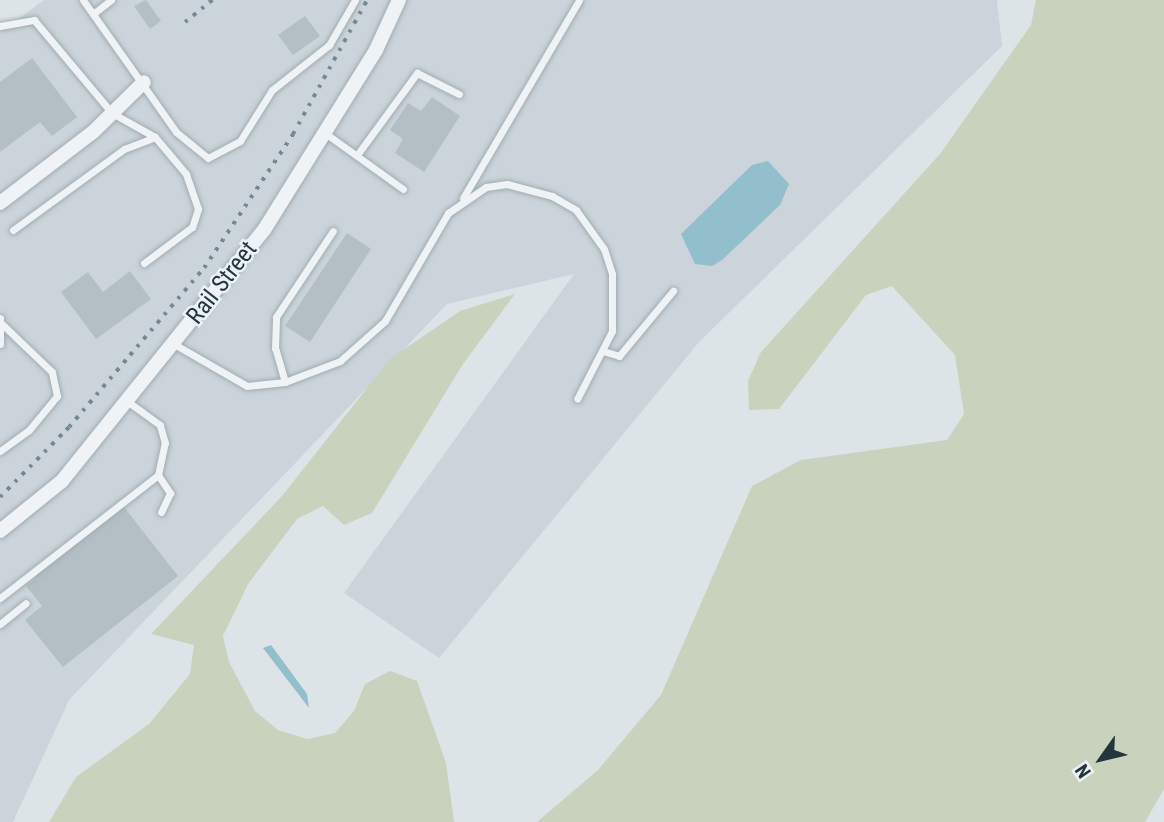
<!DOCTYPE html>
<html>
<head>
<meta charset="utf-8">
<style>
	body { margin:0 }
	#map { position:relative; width:1164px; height:822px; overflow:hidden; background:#dce4e8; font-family:"Roboto Condensed",sans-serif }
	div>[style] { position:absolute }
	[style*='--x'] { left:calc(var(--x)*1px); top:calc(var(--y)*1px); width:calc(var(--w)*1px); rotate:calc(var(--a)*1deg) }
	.built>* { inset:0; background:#cad4da }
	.green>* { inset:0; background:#c8d2bc }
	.water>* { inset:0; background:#93becb }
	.building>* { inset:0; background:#b3bec5 }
	.roads { filter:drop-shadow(0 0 2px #a1acb2) drop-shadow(0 0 2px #a1acb2) }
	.service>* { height:7px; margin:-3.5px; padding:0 3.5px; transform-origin:3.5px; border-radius:3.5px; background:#eff3f6 }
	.minor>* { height:14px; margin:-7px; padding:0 7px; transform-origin:7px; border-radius:7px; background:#eff3f6 }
	.rail>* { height:3.5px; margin-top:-1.75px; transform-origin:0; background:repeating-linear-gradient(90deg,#748892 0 3.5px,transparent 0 10.5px) }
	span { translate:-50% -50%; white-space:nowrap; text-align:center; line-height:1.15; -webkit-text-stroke:5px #ebf2f5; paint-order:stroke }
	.street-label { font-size:24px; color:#25353f }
	.north { position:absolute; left:1066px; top:724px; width:70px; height:70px; -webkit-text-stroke:5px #ebf2f5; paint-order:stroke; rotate:236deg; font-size:19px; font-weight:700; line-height:28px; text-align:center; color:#25353f }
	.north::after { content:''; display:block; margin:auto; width:24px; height:32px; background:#25353f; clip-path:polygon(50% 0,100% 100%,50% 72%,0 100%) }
</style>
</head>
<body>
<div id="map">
	<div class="built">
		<div style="clip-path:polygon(44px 0,997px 0,1002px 46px,699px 342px,439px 658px,344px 593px,574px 274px,447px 304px,69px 700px,13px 822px,0 822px,0 32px)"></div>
	</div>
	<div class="green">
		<div style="clip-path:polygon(1036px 0,1164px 0,1164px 789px,1145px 822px,537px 822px,598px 770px,661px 695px,752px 486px,801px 460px,947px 440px,964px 414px,955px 355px,892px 286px,866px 295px,779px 409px,749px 410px,748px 381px,761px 352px,940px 154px,1031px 25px)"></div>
		<div style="clip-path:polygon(515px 294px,463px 364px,372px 513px,344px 525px,323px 506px,297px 519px,248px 584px,223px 636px,229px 662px,255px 711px,278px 730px,307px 739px,335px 733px,354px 711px,365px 684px,390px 671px,417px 681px,446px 763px,454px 822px,49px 822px,76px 777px,149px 724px,190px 674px,194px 645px,151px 634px,282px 496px,390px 359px,460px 311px)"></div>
	</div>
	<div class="water">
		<div style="clip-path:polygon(768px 161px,789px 184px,780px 205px,722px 260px,712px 266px,695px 264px,681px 234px,752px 165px)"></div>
		<div style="clip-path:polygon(271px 645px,307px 694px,309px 708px,263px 648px)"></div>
	</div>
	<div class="building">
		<div style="clip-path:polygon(146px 0,161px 21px,150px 29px,134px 6px)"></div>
		<div style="clip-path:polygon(305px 16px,320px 36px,293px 55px,278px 35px)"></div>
		<div style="clip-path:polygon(32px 58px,77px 117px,52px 136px,40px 122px,0 152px,0 82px)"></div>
		<div style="clip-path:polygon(432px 97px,460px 116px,424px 172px,395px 153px,403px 139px,390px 130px,408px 103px,421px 111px)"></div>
		<div style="clip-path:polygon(347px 233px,371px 249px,310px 342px,285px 326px)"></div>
		<div style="clip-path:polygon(130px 271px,151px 299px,96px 339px,61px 292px,88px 272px,103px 292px)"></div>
		<div style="clip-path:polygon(124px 507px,178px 576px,63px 667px,25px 620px,42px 606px,26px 586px,36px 578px,30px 571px,41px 562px,46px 568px)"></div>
	</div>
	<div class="roads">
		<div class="service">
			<div style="--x:83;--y:0;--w:161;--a:54.8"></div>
			<div style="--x:176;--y:132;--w:41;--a:39.1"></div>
			<div style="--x:208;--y:158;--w:36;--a:-28"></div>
			<div style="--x:240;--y:141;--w:60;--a:-57.9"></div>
			<div style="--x:272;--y:90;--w:73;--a:-38.3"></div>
			<div style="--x:329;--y:45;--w:52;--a:-60"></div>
			<div style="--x:93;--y:14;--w:23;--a:-38"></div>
			<div style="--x:0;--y:26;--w:35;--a:-10"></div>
			<div style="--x:34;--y:20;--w:121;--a:50"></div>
			<div style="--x:112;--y:113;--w:49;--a:29.2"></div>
			<div style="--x:155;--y:137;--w:48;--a:50"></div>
			<div style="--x:186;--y:174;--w:37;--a:71"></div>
			<div style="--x:198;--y:209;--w:19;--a:108"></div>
			<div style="--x:192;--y:227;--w:60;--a:143.1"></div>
			<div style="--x:325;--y:133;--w:96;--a:35.7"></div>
			<div style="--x:357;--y:155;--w:102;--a:-53.8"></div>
			<div style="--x:417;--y:73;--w:47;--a:26.6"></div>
			<div style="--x:463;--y:198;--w:229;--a:-59.6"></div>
			<div style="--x:13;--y:230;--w:137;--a:-36.1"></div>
			<div style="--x:124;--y:149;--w:33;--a:-21"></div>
			<div style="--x:0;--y:318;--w:26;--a:90"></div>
			<div style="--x:174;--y:344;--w:84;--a:29.9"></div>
			<div style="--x:247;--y:386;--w:38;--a:-6"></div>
			<div style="--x:285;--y:382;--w:59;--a:-20.9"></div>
			<div style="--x:340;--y:361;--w:60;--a:-41.6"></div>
			<div style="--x:385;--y:321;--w:125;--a:-59.7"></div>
			<div style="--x:448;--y:213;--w:46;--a:-34.4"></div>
			<div style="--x:486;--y:187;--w:21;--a:-8"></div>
			<div style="--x:507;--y:184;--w:47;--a:14.9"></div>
			<div style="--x:552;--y:196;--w:28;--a:30"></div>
			<div style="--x:576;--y:210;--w:48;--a:54.3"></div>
			<div style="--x:604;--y:249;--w:26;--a:72"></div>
			<div style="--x:612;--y:274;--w:57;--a:90"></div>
			<div style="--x:612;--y:331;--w:76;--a:117.2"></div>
			<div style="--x:603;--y:351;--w:17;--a:17"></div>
			<div style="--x:619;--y:356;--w:85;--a:-50.3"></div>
			<div style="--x:285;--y:382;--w:35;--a:-106"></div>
			<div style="--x:275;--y:348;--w:31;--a:-88"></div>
			<div style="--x:276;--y:317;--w:103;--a:-56.5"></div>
			<div style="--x:0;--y:451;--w:36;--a:-36"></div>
			<div style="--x:29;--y:430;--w:44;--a:-50.5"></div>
			<div style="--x:57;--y:396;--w:25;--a:-102"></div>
			<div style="--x:52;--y:372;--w:69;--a:-136.2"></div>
			<div style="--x:158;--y:475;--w:22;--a:56"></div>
			<div style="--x:170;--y:493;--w:21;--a:115"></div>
			<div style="--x:0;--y:598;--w:200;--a:-37.9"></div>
			<div style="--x:158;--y:475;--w:33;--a:-78"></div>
			<div style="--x:165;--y:443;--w:19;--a:-106"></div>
			<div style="--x:160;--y:425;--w:39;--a:-144"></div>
			<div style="--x:0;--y:624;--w:33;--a:-39"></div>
		</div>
		<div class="minor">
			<div style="--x:0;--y:203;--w:117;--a:-37.4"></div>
			<div style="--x:93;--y:132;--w:71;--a:-44.4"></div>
			<div style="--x:0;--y:531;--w:80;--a:-38.9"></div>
			<div style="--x:62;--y:481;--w:322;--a:-51.2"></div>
			<div style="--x:264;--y:230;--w:212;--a:-58.1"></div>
			<div style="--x:376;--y:50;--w:55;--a:-65.3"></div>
		</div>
	</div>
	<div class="rail">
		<div style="--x:185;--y:22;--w:35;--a:-39"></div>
		<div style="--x:0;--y:497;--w:98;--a:-45.4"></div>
		<div style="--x:69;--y:427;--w:209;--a:-49.7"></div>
		<div style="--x:204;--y:268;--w:161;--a:-56.4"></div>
		<div style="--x:293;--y:134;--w:153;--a:-61.1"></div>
	</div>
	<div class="street-label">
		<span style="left:222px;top:283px;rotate:-52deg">Rail Street</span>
	</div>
	<div class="north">N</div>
</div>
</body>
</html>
